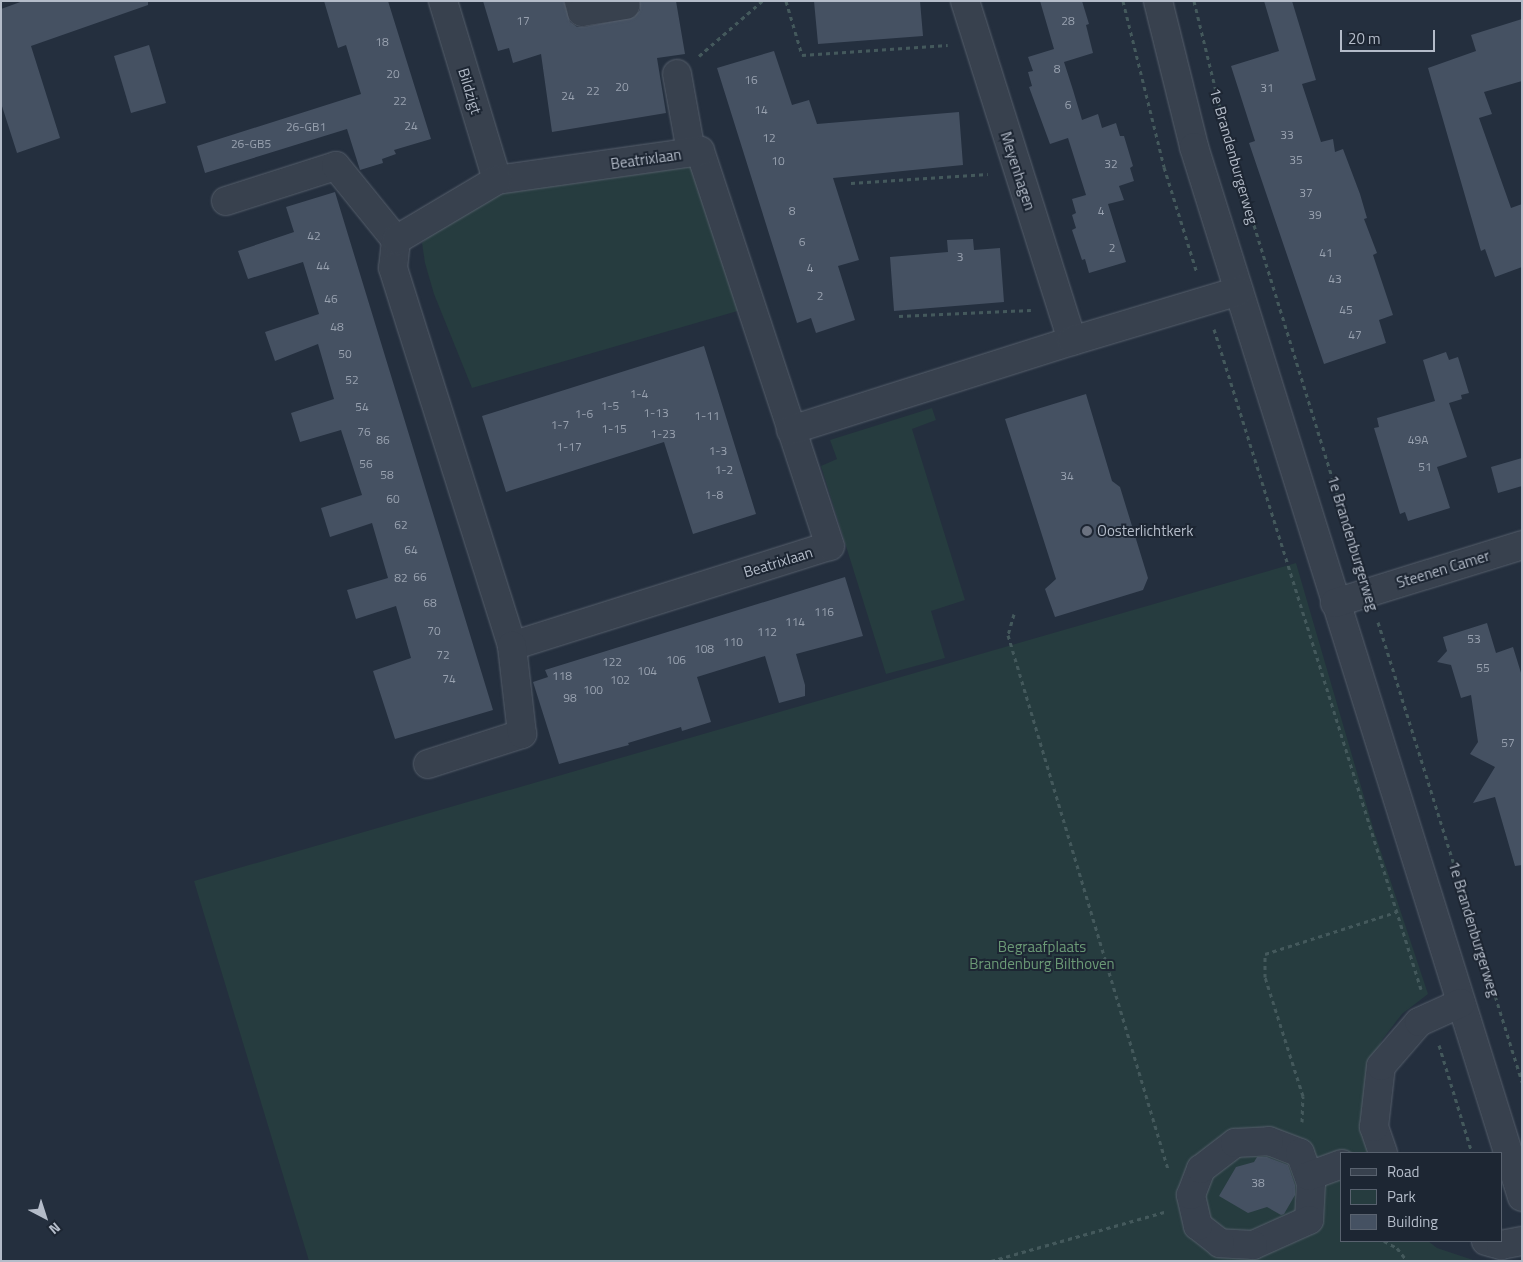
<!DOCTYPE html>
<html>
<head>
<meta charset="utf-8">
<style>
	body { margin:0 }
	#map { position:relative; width:1523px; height:1262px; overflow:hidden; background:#242f3e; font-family:"Titillium Web",sans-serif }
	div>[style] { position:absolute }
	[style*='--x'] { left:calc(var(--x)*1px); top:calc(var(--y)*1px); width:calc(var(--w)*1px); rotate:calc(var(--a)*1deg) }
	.green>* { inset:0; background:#263c3f }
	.building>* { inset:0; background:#455162 }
	.path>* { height:3px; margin-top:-1.5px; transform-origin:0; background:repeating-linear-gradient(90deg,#44595c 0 4px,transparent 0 8px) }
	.roads { filter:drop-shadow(0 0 1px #565f6c) drop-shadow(0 0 1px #565f6c) }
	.minor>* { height:28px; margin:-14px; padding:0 14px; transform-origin:14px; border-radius:14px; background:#38414e }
	.dots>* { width:14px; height:14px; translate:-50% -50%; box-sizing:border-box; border:2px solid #1d2633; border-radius:50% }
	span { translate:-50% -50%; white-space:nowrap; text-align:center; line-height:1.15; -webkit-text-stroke:4px #1d2633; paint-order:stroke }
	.number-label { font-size:12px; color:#98a1af }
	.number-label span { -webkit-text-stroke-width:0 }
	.street-label { font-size:15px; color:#b4bcc9 }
	.poi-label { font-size:15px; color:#b4bcc9 }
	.left { translate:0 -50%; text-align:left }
	.park-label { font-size:15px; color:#6b9a76 }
	.frame { position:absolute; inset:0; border:2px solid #b4bcc9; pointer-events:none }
	.legend { position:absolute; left:1340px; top:1152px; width:162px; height:90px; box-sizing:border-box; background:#1d2633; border:1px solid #59626f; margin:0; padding:6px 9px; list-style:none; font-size:15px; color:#b4bcc9 }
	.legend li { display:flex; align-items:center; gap:10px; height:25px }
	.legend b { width:25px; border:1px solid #59626f }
	.north { position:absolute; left:20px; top:1192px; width:50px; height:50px; -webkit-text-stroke:4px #1d2633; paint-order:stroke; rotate:140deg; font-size:14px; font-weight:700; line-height:20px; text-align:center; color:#b4bcc9 }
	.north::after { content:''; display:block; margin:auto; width:18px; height:22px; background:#b4bcc9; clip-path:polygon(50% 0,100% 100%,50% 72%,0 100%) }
	.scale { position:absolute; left:1340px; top:30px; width:95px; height:22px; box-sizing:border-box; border:2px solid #b4bcc9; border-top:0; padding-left:6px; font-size:15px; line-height:18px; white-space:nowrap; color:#b4bcc9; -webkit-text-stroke:4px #1d2633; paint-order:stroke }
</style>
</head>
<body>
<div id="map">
	<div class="green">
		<div style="clip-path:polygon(692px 157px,741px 310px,472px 388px,434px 294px,425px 263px,422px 243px,437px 228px,505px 184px)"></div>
		<div style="clip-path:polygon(932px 408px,936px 420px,912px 429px,965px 600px,931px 611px,945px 658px,886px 674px,821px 466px,837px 459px,830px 440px)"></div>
		<div style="clip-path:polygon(1296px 563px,1374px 831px,1428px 994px,1402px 1014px,1382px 1040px,1371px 1067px,1363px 1123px,1368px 1153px,1342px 1153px,1342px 1241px,1428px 1241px,1437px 1248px,1476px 1261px,309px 1261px,194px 881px)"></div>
	</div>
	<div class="building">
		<div style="clip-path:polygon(23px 1px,148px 1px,148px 5px,31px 46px,60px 138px,17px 153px,1px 103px,1px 9px)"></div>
		<div style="clip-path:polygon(324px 1px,388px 1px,431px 139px,394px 150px,396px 154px,382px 159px,383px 163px,360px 170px,347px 129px,205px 173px,197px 146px,361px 94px,346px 45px,338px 48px)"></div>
		<div style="clip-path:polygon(483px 1px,564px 1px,570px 22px,577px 27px,584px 27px,634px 17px,640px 10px,640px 1px,676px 1px,685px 54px,657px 58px,666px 113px,552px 132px,541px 54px,513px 63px,509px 48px,498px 51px)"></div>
		<div style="clip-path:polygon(814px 1px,920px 1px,923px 36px,818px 44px)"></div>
		<div style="clip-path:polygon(1040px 1px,1082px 1px,1089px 24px,1086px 25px,1093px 53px,1064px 62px,1073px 90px,1082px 120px,1098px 114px,1102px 128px,1116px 123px,1120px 136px,1124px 136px,1133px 166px,1130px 168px,1134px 181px,1119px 186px,1124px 200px,1108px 204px,1126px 262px,1089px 273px,1085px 259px,1082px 260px,1072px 230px,1076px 228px,1072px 215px,1076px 213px,1072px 199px,1086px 195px,1068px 138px,1050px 144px,1029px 87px,1032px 86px,1028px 72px,1033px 71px,1028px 57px,1054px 49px)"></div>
		<div style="clip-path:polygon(1264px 1px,1292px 1px,1316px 80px,1302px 84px,1321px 142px,1333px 139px,1335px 152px,1343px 149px,1360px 194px,1367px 218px,1364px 219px,1377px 253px,1373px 255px,1393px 315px,1379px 320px,1386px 343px,1324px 364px,1249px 143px,1255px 141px,1231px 66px,1279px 51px)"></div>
		<div style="clip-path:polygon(1522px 19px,1522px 81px,1484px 92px,1492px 114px,1479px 118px,1511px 208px,1522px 204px,1522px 267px,1495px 277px,1485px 249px,1481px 251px,1428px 68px,1476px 51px,1471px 35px)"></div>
		<div style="clip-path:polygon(149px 45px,166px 103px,131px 113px,114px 56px)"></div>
		<div style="clip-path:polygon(774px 51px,792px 105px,809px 100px,817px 124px,959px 112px,963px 165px,833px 178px,859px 260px,838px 266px,855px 320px,816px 333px,811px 318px,797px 323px,717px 68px)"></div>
		<div style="clip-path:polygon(335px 192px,493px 710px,395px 739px,373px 671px,411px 658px,396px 606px,356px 619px,347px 590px,388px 578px,372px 523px,330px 537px,321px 508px,362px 495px,341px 430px,300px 442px,291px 413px,334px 399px,318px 344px,275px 361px,265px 332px,319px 314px,303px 262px,248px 279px,238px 251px,294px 232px,286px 207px)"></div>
		<div style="clip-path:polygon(973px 239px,974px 250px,1000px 248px,1004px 302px,894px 311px,890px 257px,948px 252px,947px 240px)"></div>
		<div style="clip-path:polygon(704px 346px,756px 514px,693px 534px,664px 442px,506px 492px,482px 416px)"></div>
		<div style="clip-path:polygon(1446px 352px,1449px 360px,1458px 357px,1469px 393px,1461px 395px,1462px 399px,1449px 403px,1467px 457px,1437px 467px,1450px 508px,1408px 521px,1405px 512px,1400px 514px,1374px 428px,1379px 427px,1377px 418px,1435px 401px,1423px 360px)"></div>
		<div style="clip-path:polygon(1086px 394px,1112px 481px,1120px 487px,1148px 578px,1143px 590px,1055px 617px,1045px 589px,1056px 579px,1005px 419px)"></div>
		<div style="clip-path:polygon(1522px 458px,1522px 486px,1498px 493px,1491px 467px)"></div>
		<div style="clip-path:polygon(845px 577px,863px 636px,796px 654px,805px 685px,805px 696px,779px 703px,765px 656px,697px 677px,711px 722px,682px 731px,681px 727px,628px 743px,629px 745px,614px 749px,559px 764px,533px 682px,548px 677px,545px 670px)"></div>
		<div style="clip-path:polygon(1487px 623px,1496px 653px,1513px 647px,1522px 676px,1522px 865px,1515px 866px,1495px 797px,1473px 803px,1495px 767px,1470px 754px,1478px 742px,1471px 695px,1461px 698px,1451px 665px,1437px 662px,1447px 651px,1443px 637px)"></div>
		<div style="clip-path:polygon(1257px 1157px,1267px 1157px,1288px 1165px,1295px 1185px,1295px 1195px,1284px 1214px,1281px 1215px,1267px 1207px,1248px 1213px,1219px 1196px,1236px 1167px,1254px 1162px)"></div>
	</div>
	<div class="path">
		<div style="--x:786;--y:1;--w:56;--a:73.5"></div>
		<div style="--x:802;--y:55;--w:146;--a:-3.9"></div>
		<div style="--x:1123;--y:1;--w:171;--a:76.1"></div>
		<div style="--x:1164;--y:167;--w:111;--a:72.7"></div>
		<div style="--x:1194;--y:1;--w:144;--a:76.3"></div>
		<div style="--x:1228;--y:141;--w:442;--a:72.8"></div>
		<div style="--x:699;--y:56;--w:84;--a:-41.1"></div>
		<div style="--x:851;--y:183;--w:137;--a:-3.8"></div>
		<div style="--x:899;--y:316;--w:132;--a:-2.6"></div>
		<div style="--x:1214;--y:329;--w:692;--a:72.59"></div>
		<div style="--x:1014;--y:614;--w:22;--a:106"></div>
		<div style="--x:1008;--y:635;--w:557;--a:73.32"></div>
		<div style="--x:1378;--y:622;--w:482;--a:72.6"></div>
		<div style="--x:1439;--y:1045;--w:113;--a:73"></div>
		<div style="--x:1302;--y:1122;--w:26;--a:-88"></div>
		<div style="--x:1303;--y:1096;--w:125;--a:-107.7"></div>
		<div style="--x:1265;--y:977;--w:23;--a:-90"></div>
		<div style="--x:1265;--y:954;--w:138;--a:-17.8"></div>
		<div style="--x:1384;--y:1241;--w:15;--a:28"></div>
		<div style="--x:1397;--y:1248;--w:16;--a:52"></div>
		<div style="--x:991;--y:1261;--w:180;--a:-15.8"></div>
	</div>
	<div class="roads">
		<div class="minor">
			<div style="--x:443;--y:1;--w:187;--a:73.2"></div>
			<div style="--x:579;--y:1;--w:11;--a:75"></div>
			<div style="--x:582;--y:12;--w:44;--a:-9.2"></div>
			<div style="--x:965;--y:1;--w:356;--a:72.5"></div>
			<div style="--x:1158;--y:1;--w:150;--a:76.1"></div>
			<div style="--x:1194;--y:147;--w:1100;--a:72.65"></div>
			<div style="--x:677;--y:74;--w:79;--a:79.8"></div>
			<div style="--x:226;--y:201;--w:115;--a:-17.7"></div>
			<div style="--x:336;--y:166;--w:95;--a:51"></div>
			<div style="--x:396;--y:240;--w:28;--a:96"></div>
			<div style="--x:393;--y:268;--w:396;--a:72.5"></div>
			<div style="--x:512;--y:646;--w:333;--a:-17.5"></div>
			<div style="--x:830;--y:546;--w:416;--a:-108.2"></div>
			<div style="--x:700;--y:151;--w:205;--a:171.9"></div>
			<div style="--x:497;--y:180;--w:117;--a:149.3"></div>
			<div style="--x:791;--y:430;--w:295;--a:-17.6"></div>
			<div style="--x:1072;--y:341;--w:174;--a:-16.7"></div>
			<div style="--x:1335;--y:603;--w:196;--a:-17.2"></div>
			<div style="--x:428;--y:764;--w:99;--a:-17.7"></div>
			<div style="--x:522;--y:734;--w:89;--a:-96.5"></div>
			<div style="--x:1269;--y:1141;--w:33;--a:21"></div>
			<div style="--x:1300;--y:1153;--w:32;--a:70"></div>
			<div style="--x:1311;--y:1183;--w:37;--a:93"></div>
			<div style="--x:1309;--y:1220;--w:61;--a:155.9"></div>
			<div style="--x:1253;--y:1245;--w:33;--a:-177"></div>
			<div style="--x:1220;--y:1243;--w:28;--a:-142"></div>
			<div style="--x:1198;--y:1226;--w:32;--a:-103"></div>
			<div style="--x:1191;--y:1195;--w:28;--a:-69"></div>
			<div style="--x:1201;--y:1169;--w:43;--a:-37.4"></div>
			<div style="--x:1235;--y:1143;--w:34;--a:-3"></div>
			<div style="--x:1383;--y:1153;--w:28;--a:-109"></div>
			<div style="--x:1374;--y:1127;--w:61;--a:-83.5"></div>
			<div style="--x:1381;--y:1066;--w:58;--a:-49.2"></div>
			<div style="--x:1419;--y:1022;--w:46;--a:-24.3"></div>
			<div style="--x:1309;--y:1176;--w:35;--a:-20"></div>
			<div style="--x:1486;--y:1241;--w:16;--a:15"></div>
			<div style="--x:1501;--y:1245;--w:21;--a:-11"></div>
		</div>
	</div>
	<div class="dots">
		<div style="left:1087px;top:531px;background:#6b7280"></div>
	</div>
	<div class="number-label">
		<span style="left:523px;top:21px">17</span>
		<span style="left:1068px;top:21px">28</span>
		<span style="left:382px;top:42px">18</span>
		<span style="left:1057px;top:69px">8</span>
		<span style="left:393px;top:74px">20</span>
		<span style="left:751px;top:80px">16</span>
		<span style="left:622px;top:87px">20</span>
		<span style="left:1267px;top:88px">31</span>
		<span style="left:593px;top:91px">22</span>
		<span style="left:568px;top:96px">24</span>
		<span style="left:400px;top:101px">22</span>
		<span style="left:1068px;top:105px">6</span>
		<span style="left:761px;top:110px">14</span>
		<span style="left:411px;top:126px">24</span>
		<span style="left:306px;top:127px">26-GB1</span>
		<span style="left:1287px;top:135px">33</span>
		<span style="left:769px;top:138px">12</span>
		<span style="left:251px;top:144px">26-GB5</span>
		<span style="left:1296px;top:160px">35</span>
		<span style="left:778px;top:161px">10</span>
		<span style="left:1111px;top:164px">32</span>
		<span style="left:1306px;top:193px">37</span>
		<span style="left:792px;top:211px">8</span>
		<span style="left:1101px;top:211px">4</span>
		<span style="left:1315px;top:215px">39</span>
		<span style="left:314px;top:236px">42</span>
		<span style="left:802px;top:242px">6</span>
		<span style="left:1112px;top:248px">2</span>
		<span style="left:1326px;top:253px">41</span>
		<span style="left:960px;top:257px">3</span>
		<span style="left:323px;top:266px">44</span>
		<span style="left:810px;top:268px">4</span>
		<span style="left:1335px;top:279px">43</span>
		<span style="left:820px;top:296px">2</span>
		<span style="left:331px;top:299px">46</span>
		<span style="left:1346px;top:310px">45</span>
		<span style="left:337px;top:327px">48</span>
		<span style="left:1355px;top:335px">47</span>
		<span style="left:345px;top:354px">50</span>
		<span style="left:352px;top:380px">52</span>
		<span style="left:639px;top:394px">1-4</span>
		<span style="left:610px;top:406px">1-5</span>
		<span style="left:362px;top:407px">54</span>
		<span style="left:656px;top:413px">1-13</span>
		<span style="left:584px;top:414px">1-6</span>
		<span style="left:707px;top:416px">1-11</span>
		<span style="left:560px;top:425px">1-7</span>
		<span style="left:614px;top:429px">1-15</span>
		<span style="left:364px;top:432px">76</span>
		<span style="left:663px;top:434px">1-23</span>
		<span style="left:383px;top:440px">86</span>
		<span style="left:1418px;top:440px">49A</span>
		<span style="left:569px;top:447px">1-17</span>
		<span style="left:718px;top:451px">1-3</span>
		<span style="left:366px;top:464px">56</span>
		<span style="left:1425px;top:467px">51</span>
		<span style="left:724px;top:470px">1-2</span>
		<span style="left:387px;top:475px">58</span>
		<span style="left:1067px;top:476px">34</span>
		<span style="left:714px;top:495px">1-8</span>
		<span style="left:393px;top:499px">60</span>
		<span style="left:401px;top:525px">62</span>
		<span style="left:411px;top:550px">64</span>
		<span style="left:420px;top:577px">66</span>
		<span style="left:401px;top:578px">82</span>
		<span style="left:430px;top:603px">68</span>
		<span style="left:824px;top:612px">116</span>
		<span style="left:795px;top:622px">114</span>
		<span style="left:434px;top:631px">70</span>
		<span style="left:767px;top:632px">112</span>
		<span style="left:1474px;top:639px">53</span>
		<span style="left:733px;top:642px">110</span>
		<span style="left:704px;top:649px">108</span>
		<span style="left:443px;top:655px">72</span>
		<span style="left:676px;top:660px">106</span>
		<span style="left:612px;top:662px">122</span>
		<span style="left:1483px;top:668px">55</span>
		<span style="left:647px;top:671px">104</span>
		<span style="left:562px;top:676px">118</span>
		<span style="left:449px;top:679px">74</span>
		<span style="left:620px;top:680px">102</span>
		<span style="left:593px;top:690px">100</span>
		<span style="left:570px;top:698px">98</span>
		<span style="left:1508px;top:743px">57</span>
		<span style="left:1258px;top:1183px">38</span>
	</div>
	<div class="street-label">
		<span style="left:470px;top:91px;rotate:73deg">Bildzigt</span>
		<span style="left:1234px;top:156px;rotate:74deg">1e Brandenburgerweg</span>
		<span style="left:646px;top:159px;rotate:-8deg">Beatrixlaan</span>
		<span style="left:1018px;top:171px;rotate:72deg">Meyenhagen</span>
		<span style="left:1353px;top:543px;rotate:73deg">1e Brandenburgerweg</span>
		<span style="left:778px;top:562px;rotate:-17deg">Beatrixlaan</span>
		<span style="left:1443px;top:569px;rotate:-17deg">Steenen Camer</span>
		<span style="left:1474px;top:929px;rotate:73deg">1e Brandenburgerweg</span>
	</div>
	<div class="poi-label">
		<span class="left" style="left:1097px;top:531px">Oosterlichtkerk</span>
	</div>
	<div class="park-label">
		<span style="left:1042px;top:955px">Begraafplaats<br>Brandenburg Bilthoven</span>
	</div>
	<div class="frame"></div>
	<ul class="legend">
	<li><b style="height:6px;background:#38414e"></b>Road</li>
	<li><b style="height:14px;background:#263c3f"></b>Park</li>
	<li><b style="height:14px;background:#455162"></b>Building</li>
	</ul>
	<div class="north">N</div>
	<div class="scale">20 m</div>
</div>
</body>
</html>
